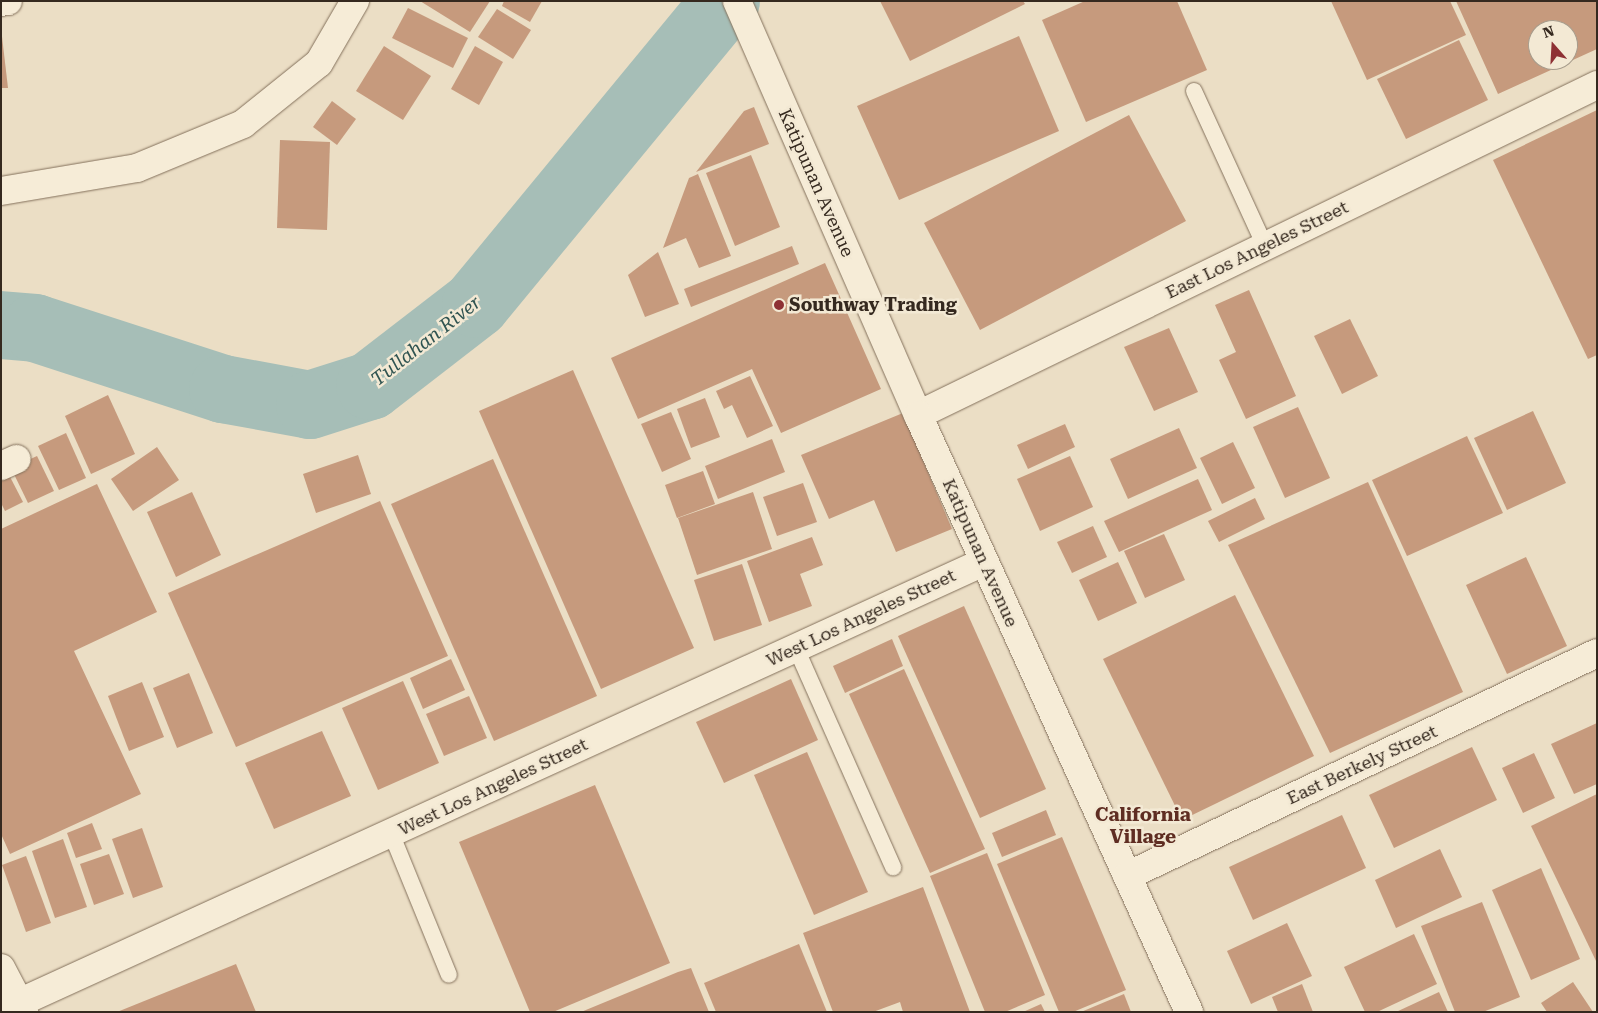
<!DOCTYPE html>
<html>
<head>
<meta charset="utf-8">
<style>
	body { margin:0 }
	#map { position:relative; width:1598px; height:1013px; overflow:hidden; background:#ebdec5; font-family:"Roboto Serif",serif }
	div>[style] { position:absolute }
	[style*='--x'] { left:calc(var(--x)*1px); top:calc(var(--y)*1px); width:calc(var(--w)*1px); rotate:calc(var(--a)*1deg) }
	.river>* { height:68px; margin:-34px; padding:0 34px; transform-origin:34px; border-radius:34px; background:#a6beb7 }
	.building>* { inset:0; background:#c69a7d }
	.roads { filter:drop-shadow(0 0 1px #84715c) drop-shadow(0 0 1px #84715c) }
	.lane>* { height:16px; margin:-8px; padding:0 8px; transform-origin:8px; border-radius:8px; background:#f6ecd7 }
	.street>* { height:28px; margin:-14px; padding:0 14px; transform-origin:14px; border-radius:14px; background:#f6ecd7 }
	.secondary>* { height:28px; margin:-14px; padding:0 14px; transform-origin:14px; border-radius:14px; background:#f6ecd7 }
	.dots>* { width:14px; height:14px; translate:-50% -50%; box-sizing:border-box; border:2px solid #f3e9d4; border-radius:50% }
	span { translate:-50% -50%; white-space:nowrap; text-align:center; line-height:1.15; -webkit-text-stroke:5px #f3e9d4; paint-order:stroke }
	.street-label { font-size:18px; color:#35291f }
	.poi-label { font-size:18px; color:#35291f; font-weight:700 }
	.left { translate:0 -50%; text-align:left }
	.water-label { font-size:19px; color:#305451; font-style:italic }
	.neighbourhood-label { font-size:19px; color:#5f2d22; font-weight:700 }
	.frame { position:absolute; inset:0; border:2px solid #35291f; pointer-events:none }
	.north { position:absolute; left:1528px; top:20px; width:50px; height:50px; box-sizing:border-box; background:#f3e9d4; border:1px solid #a79c8c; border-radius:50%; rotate:341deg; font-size:14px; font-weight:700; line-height:20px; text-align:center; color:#35291f }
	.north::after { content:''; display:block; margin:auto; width:18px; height:22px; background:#8e3134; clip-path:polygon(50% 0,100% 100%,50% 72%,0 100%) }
</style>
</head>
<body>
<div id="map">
	<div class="river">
		<div style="--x:1;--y:325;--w:34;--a:5"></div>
		<div style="--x:35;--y:328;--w:198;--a:18"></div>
		<div style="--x:223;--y:389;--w:88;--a:10.4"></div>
		<div style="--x:310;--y:405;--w:63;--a:-17.6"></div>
		<div style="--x:370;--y:386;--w:134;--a:-37.7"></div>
		<div style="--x:476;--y:304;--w:393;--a:-50.5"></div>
	</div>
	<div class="building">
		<div style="clip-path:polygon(420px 1px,490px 1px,470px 32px)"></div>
		<div style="clip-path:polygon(504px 1px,542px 1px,530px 22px,502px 6px)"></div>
		<div style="clip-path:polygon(880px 1px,1023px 1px,1025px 4px,910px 61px)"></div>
		<div style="clip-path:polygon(1085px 1px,1177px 1px,1207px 70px,1086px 122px,1042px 20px)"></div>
		<div style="clip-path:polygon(1331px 1px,1450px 1px,1466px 35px,1367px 80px)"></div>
		<div style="clip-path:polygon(evenodd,1456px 1px,1597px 1px,1597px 49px,1498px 94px,1456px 1px,1538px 30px,1568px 30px,1568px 60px,1538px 60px,1538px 30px)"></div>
		<div style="clip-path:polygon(408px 8px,468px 38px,453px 68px,392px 38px)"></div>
		<div style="clip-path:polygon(497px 9px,531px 30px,513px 59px,478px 37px)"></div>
		<div style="clip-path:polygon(1px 28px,8px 88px,1px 88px)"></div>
		<div style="clip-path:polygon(1019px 36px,1059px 131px,899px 200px,857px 106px)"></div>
		<div style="clip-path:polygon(1459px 40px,1488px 100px,1406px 139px,1377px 79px)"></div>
		<div style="clip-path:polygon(384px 46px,431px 76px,403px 120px,356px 91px)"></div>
		<div style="clip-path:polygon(475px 46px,503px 62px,479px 105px,451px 89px)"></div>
		<div style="clip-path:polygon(332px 101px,356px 119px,337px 145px,313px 127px)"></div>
		<div style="clip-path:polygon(754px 107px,769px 144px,696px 172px,744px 111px)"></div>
		<div style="clip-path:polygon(1597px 110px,1597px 355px,1588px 359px,1493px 160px)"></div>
		<div style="clip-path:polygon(1129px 115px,1186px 221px,980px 330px,924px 223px)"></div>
		<div style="clip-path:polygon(280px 140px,330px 142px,327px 230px,277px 228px)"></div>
		<div style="clip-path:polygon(751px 155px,780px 227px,735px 246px,706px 173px)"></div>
		<div style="clip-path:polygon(698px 174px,731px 256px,699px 268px,686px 238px,663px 248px,689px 178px)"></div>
		<div style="clip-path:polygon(792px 246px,799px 264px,691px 307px,684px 289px)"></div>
		<div style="clip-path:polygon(658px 252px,679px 304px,645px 317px,628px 275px)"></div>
		<div style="clip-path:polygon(825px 263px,881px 389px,781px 433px,752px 369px,638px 419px,611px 358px)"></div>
		<div style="clip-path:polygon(1249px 290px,1296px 396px,1246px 419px,1219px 360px,1236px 352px,1215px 305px)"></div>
		<div style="clip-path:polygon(1350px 319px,1378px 376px,1342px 394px,1314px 336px)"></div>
		<div style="clip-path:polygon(1169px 328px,1198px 392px,1154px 411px,1124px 347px)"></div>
		<div style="clip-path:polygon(573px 370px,694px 648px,601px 689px,479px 411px)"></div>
		<div style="clip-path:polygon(750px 376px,773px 426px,747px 438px,732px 405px,724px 409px,716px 391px)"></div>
		<div style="clip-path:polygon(108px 395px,135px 454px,91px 474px,65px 416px)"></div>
		<div style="clip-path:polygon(705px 398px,720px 437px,691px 448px,677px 409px)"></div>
		<div style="clip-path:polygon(1298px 407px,1330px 478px,1285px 498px,1253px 427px)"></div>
		<div style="clip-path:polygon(1533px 411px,1566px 483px,1507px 510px,1474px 438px)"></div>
		<div style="clip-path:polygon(671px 412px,691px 459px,662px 472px,641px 424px)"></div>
		<div style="clip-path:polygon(903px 413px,952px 529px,896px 552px,874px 500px,829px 519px,801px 455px)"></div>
		<div style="clip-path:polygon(1065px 424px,1075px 447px,1028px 469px,1017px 445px)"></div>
		<div style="clip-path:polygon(1179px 428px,1197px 468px,1128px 499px,1110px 459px)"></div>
		<div style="clip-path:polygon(66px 433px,86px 478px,59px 490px,38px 446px)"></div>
		<div style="clip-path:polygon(1467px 436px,1503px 513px,1407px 556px,1372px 480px)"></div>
		<div style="clip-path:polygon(772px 439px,785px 472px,718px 499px,705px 466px)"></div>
		<div style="clip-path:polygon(1233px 442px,1255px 488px,1222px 504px,1200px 458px)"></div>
		<div style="clip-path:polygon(157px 447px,179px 480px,133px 511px,111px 479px)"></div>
		<div style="clip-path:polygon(358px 455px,371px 494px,316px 513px,303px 474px)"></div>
		<div style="clip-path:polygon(37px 456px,54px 491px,28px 503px,11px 468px)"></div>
		<div style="clip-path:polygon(1070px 456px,1093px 507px,1040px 531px,1017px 479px)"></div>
		<div style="clip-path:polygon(493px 459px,597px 696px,494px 741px,391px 504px)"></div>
		<div style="clip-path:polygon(7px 471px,23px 502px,5px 511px,1px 503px,1px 474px)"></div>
		<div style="clip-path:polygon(703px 471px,715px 504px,677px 518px,665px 485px)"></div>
		<div style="clip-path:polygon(1198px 479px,1212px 510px,1119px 552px,1104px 521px)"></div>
		<div style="clip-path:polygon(1368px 482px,1463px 692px,1330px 753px,1228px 545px)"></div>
		<div style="clip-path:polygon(803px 483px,817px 522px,777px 536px,763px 497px)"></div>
		<div style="clip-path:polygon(97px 484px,157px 612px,74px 651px,141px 794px,10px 854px,1px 834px,1px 529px)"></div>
		<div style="clip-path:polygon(192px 492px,221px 555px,176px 577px,147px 512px)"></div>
		<div style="clip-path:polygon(753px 492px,772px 549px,697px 575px,678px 518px)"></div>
		<div style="clip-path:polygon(1255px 498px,1265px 519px,1219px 542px,1208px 521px)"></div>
		<div style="clip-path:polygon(380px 501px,448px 656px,236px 747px,168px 593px)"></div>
		<div style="clip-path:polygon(1093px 526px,1107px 557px,1072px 573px,1057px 542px)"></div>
		<div style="clip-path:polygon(1164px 534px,1185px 580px,1145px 598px,1124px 551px)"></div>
		<div style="clip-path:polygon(812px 537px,823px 565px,800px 574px,812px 606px,769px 622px,747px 561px)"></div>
		<div style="clip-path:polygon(1526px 557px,1567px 646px,1507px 674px,1466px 585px)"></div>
		<div style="clip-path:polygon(1118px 562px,1137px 603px,1098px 621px,1079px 580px)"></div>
		<div style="clip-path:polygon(742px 564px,762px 625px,714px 641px,694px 580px)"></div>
		<div style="clip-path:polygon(1235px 595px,1314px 756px,1182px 820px,1103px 659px)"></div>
		<div style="clip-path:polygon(964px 606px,1046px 789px,980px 818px,898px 636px)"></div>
		<div style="clip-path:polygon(892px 639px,903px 666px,845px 693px,833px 666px)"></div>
		<div style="clip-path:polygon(451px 659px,465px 690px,423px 709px,410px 678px)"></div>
		<div style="clip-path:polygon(904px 669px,985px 849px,930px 873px,849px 694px)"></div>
		<div style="clip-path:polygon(189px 673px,213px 733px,177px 748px,153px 688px)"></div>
		<div style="clip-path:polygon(791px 679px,818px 740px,724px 783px,696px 722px)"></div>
		<div style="clip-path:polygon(403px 681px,439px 763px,378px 790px,342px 708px)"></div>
		<div style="clip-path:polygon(142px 682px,164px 737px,129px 751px,108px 696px)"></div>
		<div style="clip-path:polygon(469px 696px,487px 738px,444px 756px,426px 714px)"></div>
		<div style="clip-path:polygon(1597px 723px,1597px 784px,1574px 794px,1551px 744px)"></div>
		<div style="clip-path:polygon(322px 731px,351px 796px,274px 829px,245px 763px)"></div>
		<div style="clip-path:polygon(1472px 747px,1497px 800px,1394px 848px,1369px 795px)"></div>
		<div style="clip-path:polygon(807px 752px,868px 892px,814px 915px,754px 775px)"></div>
		<div style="clip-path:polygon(1534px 753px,1555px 798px,1523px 813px,1502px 768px)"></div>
		<div style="clip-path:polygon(595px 785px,670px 963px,553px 1012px,530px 1012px,459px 842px)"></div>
		<div style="clip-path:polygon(1597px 794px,1597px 963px,1531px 826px)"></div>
		<div style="clip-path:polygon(1046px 810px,1056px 835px,1002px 857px,992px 833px)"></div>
		<div style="clip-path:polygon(1342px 815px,1366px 868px,1253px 920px,1229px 867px)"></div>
		<div style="clip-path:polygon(92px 823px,102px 849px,76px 858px,67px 833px)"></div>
		<div style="clip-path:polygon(142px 828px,163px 887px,133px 898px,112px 839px)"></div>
		<div style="clip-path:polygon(1062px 837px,1126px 990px,1073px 1012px,1059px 1012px,997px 864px)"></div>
		<div style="clip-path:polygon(63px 839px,87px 907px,55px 918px,32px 851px)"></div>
		<div style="clip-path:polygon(1440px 849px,1462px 897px,1396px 928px,1375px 880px)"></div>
		<div style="clip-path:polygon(987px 853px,1045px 995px,1005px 1012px,985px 1012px,930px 876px)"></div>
		<div style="clip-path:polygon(109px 854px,124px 894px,94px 905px,80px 864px)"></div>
		<div style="clip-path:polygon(26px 856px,51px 923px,26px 932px,2px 865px)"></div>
		<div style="clip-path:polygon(1541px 868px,1580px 959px,1531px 980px,1492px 890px)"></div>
		<div style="clip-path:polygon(923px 887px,970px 1012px,903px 1012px,900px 1002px,873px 1012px,833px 1012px,803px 933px)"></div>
		<div style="clip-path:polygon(1482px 902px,1520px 997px,1483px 1012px,1455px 1012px,1421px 926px)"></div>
		<div style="clip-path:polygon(1287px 923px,1312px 976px,1251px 1004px,1227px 951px)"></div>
		<div style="clip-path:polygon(1414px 934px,1437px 984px,1377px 1012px,1365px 1012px,1344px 967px)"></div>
		<div style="clip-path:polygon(799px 944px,827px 1012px,716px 1012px,704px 983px)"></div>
		<div style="clip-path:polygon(236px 964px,256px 1012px,117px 1012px)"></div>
		<div style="clip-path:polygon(691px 968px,709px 1012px,581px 1012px,678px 972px)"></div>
		<div style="clip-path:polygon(1573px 982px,1593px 1012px,1547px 1012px,1541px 1003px)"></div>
		<div style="clip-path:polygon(1302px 984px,1313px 1012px,1278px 1012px,1272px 997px)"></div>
		<div style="clip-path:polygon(1439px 992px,1448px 1012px,1396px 1012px)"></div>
		<div style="clip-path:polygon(1124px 994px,1131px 1012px,1081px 1012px)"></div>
		<div style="clip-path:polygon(1041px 1004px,1045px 1012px,1023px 1012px)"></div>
	</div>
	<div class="roads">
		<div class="lane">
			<div style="--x:1194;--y:91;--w:170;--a:65.4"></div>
			<div style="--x:796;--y:648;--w:240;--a:66.1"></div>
			<div style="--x:391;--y:833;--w:153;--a:67.8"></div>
		</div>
		<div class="street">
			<div style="--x:1;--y:2;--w:7;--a:-8"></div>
			<div style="--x:1;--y:191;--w:138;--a:-9.6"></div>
			<div style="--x:137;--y:168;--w:115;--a:-22.5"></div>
			<div style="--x:243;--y:124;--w:97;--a:-38.8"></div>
			<div style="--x:319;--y:63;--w:72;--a:-59.9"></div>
			<div style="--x:918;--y:415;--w:755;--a:-25.92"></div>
			<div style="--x:1;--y:466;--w:17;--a:-24"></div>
			<div style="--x:1;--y:968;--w:50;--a:62.4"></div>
			<div style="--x:1;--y:1011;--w:1081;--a:-24.55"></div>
		</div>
		<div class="secondary">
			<div style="--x:737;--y:1;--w:452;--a:66.4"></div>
			<div style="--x:918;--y:415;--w:656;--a:65.58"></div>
			<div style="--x:1127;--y:876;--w:520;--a:-25.38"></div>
		</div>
	</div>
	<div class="dots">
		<div style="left:779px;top:305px;background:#8e3134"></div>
	</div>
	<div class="street-label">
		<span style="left:816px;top:183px;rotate:66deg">Katipunan Avenue</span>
		<span style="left:1257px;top:250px;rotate:-26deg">East Los Angeles Street</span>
		<span style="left:980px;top:553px;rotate:66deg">Katipunan Avenue</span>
		<span style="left:861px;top:618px;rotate:-25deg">West Los Angeles Street</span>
		<span style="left:1362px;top:765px;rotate:-25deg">East Berkely Street</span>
		<span style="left:493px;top:787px;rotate:-25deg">West Los Angeles Street</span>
	</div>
	<div class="poi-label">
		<span class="left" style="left:789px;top:305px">Southway Trading</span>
	</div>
	<div class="water-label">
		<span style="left:426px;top:341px;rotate:-38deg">Tullahan River</span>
	</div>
	<div class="neighbourhood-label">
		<span style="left:1143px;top:826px">California<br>Village</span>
	</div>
	<div class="frame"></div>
	<div class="north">N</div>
</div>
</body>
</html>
